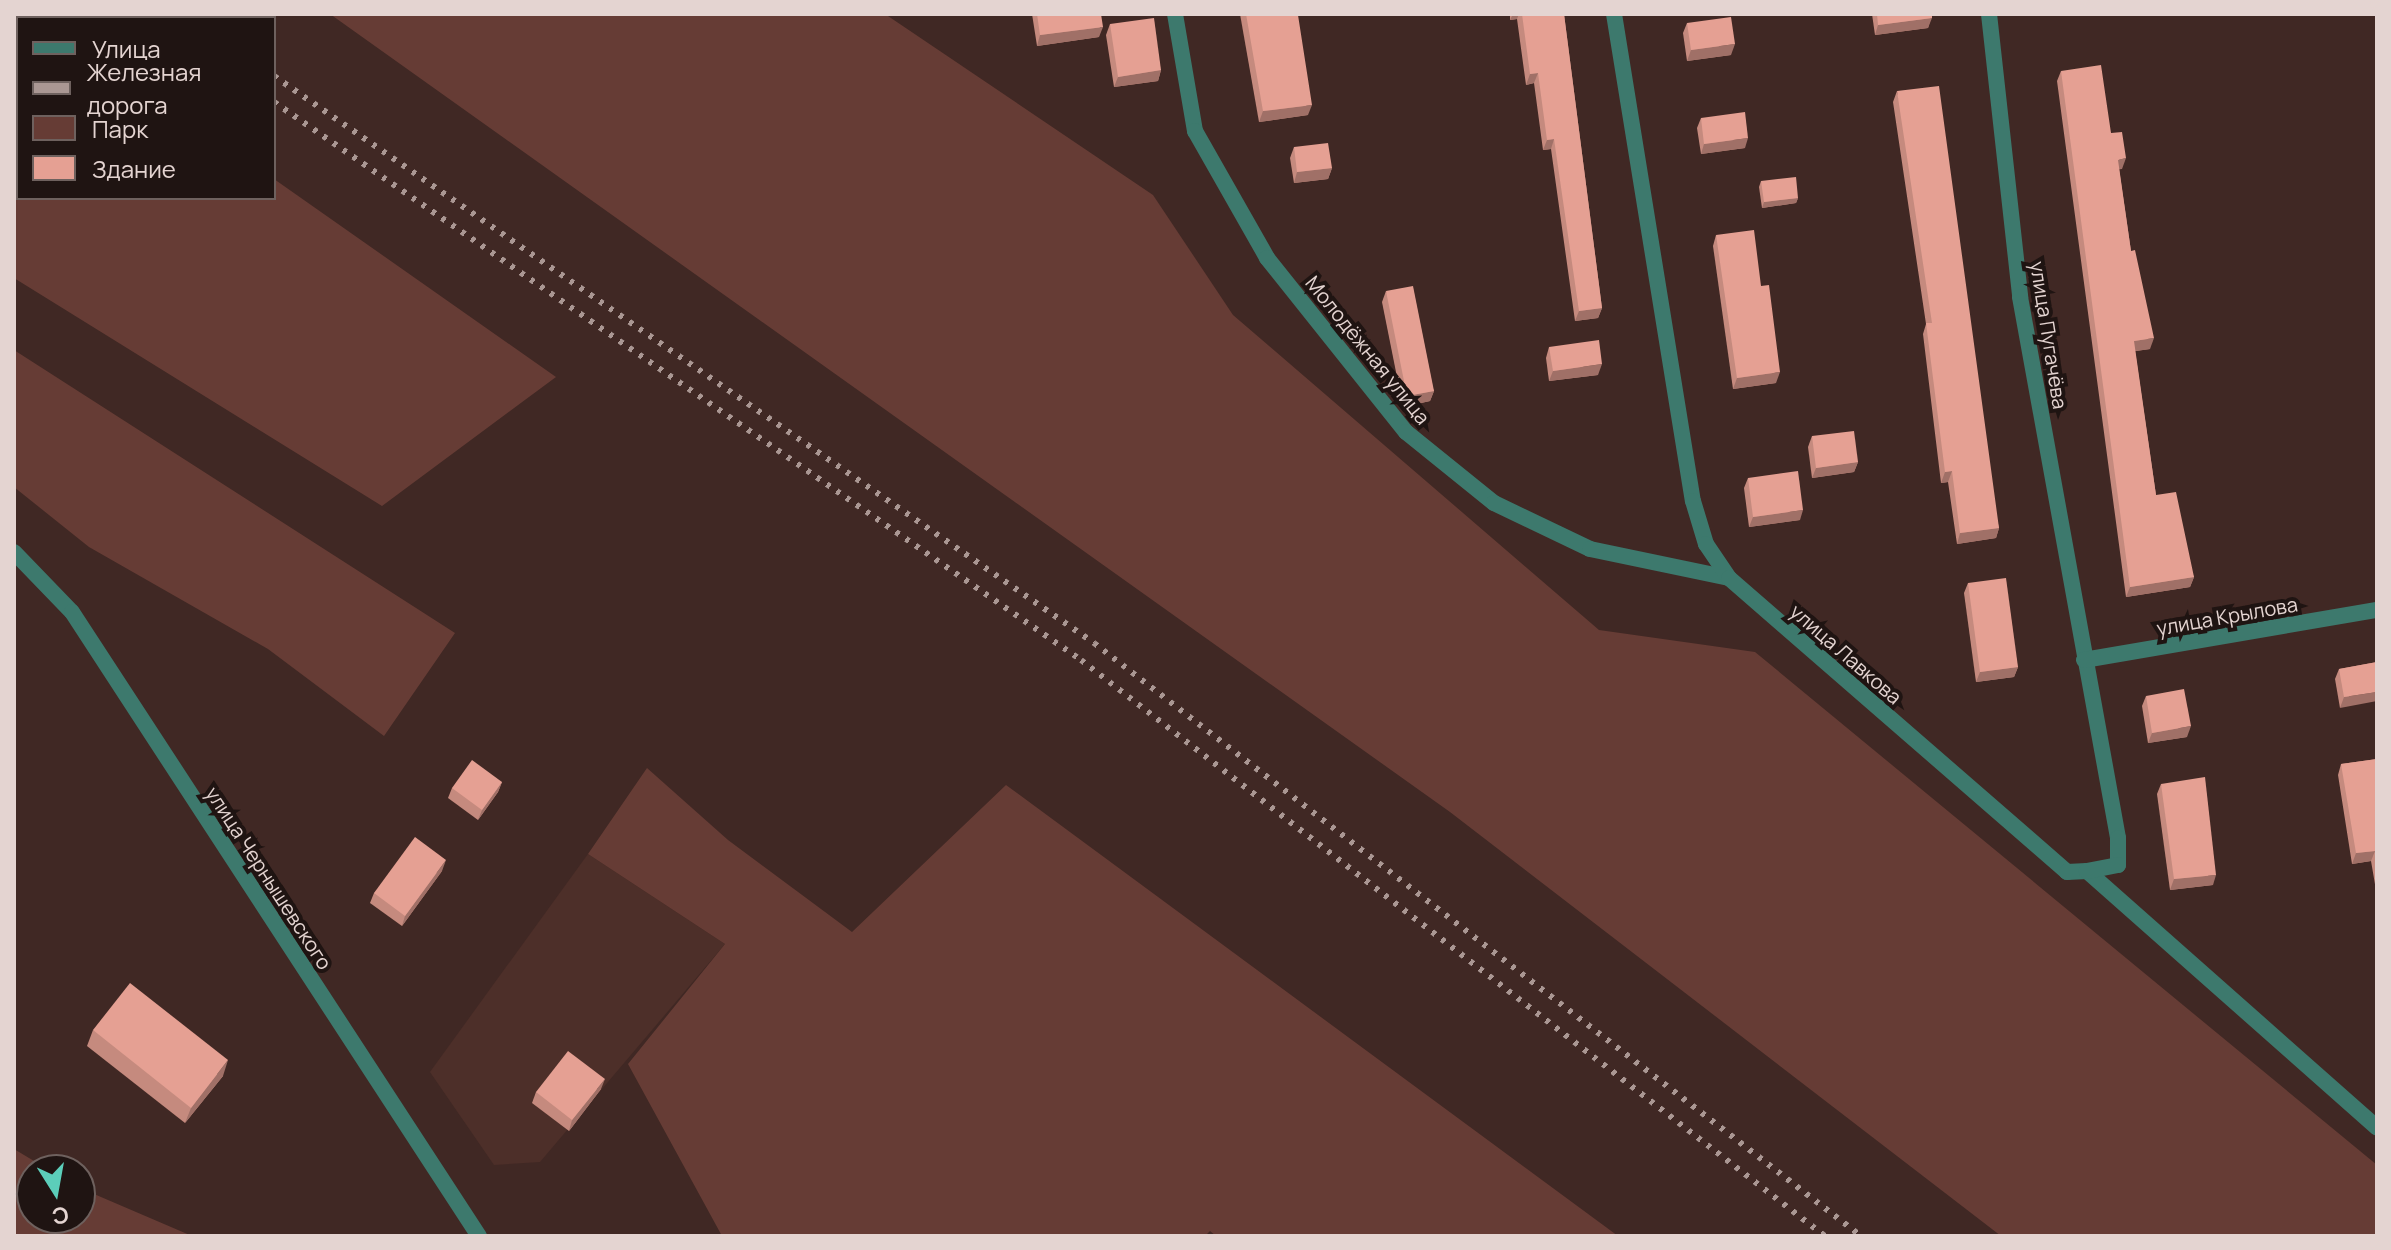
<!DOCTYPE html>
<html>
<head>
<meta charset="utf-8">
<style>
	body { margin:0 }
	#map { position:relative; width:2391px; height:1250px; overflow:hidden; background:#402824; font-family:Manrope,sans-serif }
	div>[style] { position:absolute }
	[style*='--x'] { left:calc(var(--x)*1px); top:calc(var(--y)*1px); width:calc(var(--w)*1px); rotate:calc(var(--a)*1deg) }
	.built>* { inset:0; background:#4d2f29 }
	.green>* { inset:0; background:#663c35 }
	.minor>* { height:16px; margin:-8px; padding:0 8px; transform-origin:8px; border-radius:8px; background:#3d796d }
	.rail>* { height:6px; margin-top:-3px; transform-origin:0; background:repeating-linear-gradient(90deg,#aa9793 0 4px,transparent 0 12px) }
	.wall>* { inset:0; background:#c58a7e }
	.shaded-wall>* { inset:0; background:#a07067 }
	.building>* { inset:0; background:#e5a093 }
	span { translate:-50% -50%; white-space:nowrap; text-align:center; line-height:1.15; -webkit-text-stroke:8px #1f1412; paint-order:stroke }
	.street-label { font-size:20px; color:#e4d4d1 }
	.frame { position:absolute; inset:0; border:16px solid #e4d4d1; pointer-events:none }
	.legend { position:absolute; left:16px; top:16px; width:260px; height:184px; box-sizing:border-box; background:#1f1412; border:2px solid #6e615e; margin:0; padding:10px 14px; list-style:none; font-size:24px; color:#e4d4d1 }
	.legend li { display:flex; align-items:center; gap:16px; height:40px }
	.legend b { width:40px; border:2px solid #6e615e }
	.north { position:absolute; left:16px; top:1154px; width:80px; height:80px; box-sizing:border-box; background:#1f1412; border:2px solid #6e615e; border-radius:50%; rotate:169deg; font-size:22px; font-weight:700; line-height:32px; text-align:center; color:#e4d4d1 }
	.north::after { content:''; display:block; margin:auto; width:28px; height:36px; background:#5cceba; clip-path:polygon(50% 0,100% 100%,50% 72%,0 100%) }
</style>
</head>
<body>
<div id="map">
	<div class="built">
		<div style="clip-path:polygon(588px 854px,725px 944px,540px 1162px,494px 1165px,430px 1072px)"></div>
	</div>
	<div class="green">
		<div style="clip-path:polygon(14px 14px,45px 18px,18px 18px,18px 198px,274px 198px,274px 179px,556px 377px,382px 506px,14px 278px)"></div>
		<div style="clip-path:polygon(330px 14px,885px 14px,1153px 195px,1233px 315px,1599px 630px,1755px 652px,2377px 1165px,2377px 1236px,2001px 1236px,1450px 812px)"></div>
		<div style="clip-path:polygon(14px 350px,455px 633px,384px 736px,268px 649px,89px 547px,14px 487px)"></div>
		<div style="clip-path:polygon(647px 768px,728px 840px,852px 932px,1006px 785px,1618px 1236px,1216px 1236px,1210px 1231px,1205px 1236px,722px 1236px,628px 1064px,725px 944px,588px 854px)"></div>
		<div style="clip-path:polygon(14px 1149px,49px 1170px,32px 1170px,32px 1218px,80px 1218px,80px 1188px,192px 1236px,14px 1236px)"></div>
	</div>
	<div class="minor">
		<div style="--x:1175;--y:14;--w:119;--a:80.3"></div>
		<div style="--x:1195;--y:131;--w:146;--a:60.4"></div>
		<div style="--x:1267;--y:258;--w:223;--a:51.4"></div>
		<div style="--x:1406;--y:432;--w:113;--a:38.9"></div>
		<div style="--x:1494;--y:503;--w:106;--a:25.6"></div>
		<div style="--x:1590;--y:549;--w:142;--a:11.8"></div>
		<div style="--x:1614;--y:14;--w:493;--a:80.8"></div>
		<div style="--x:1693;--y:501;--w:45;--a:73.2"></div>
		<div style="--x:1706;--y:544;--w:41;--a:55.9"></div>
		<div style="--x:1729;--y:578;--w:448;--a:41"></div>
		<div style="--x:2067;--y:872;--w:20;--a:-3"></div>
		<div style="--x:2087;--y:871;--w:387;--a:41.5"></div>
		<div style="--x:1989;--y:14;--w:285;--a:83.7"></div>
		<div style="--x:2020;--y:297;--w:550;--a:79.73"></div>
		<div style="--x:2118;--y:838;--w:27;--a:90"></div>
		<div style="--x:2118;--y:865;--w:32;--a:169"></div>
		<div style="--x:14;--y:552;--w:83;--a:46"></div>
		<div style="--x:72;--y:612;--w:745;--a:56.89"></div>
		<div style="--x:2084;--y:660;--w:297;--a:-9.7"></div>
	</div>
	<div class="rail">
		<div style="--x:145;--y:14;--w:7;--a:34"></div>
		<div style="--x:184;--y:14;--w:7;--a:34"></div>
		<div style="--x:274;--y:76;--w:997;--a:34.66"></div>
		<div style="--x:1094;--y:643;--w:970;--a:37.71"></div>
		<div style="--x:274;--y:102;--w:981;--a:34.66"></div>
		<div style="--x:1081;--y:660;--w:941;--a:37.75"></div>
	</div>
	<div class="wall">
		<div style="clip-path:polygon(1032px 14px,1101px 14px,1099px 37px,1037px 46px)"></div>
		<div style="clip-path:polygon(1240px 14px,1289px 14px,1308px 115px,1259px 122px)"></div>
		<div style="clip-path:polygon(1510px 14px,1564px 14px,1602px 308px,1598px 318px,1575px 321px,1551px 149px,1543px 150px,1534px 83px,1526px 85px,1517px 19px,1510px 20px)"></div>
		<div style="clip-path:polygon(1872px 14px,1932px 14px,1928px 28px,1875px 35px)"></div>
		<div style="clip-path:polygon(1687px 23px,1731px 55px,1687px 61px,1683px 33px)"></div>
		<div style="clip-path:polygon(1110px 24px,1161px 70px,1158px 81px,1114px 87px,1106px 35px)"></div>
		<div style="clip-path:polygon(2061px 71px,2111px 133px,2122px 169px,2119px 169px,2131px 251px,2150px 349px,2135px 351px,2156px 495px,2194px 577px,2190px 587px,2126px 597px,2057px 81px)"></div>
		<div style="clip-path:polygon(1897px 91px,1999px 528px,1996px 538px,1957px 544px,1948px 482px,1941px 483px,1923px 334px,1926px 324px,1893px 102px)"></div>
		<div style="clip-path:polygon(1701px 118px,1745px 148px,1701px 154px,1697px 128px)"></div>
		<div style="clip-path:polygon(1294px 147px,1332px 168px,1328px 179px,1294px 183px,1290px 158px)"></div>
		<div style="clip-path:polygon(1761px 181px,1798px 198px,1796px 203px,1762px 208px,1759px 187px)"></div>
		<div style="clip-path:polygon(1716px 235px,1761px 286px,1776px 383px,1733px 389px,1713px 246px)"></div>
		<div style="clip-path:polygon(1386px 291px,1434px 391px,1430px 401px,1403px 407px,1382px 302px)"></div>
		<div style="clip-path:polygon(1549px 347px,1598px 375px,1549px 381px,1546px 358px)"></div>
		<div style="clip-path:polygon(1812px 436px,1858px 462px,1854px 472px,1812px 478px,1808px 447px)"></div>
		<div style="clip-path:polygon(1748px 478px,1800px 520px,1749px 527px,1744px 488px)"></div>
		<div style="clip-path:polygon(1968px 583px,2018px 667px,2014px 677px,1976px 682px,1964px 593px)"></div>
		<div style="clip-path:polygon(2377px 662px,2340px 708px,2335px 679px,2339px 669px)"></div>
		<div style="clip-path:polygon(2146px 696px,2187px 737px,2148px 743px,2142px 706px)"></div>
		<div style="clip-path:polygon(2377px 759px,2377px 896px,2371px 861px,2352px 864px,2338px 775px,2341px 764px)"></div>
		<div style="clip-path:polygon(502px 782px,498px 792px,478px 820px,448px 798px,452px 788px)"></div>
		<div style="clip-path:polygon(2161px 784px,2213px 885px,2170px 890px,2157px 794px)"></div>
		<div style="clip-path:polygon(442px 871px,402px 926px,370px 903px,374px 893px)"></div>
		<div style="clip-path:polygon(93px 1030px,223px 1076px,185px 1123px,87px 1046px)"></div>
		<div style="clip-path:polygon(601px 1089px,569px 1131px,532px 1103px,536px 1092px)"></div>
	</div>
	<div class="shaded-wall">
		<div style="clip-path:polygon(1513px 14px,1519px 14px,1517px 19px,1510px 20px)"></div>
		<div style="clip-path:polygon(1932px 18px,1928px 28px,1875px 35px,1878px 25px)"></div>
		<div style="clip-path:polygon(1103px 27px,1099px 37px,1037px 46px,1040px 35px)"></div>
		<div style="clip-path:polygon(1735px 44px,1731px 55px,1687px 61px,1691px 50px)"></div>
		<div style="clip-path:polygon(1161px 70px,1158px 81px,1114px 87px,1118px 77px)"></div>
		<div style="clip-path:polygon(1538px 73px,1534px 83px,1526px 85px,1530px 74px)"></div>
		<div style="clip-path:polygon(1312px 105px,1308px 115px,1259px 122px,1263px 111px)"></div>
		<div style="clip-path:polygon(1748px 138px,1745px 148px,1701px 154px,1704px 144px)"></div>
		<div style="clip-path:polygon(1554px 139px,1551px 149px,1543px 150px,1547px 140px)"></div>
		<div style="clip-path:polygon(2126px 158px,2122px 169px,2114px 170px,2118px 160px)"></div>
		<div style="clip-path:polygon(1332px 168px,1328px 179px,1294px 183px,1297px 172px)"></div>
		<div style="clip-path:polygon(1798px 198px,1796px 203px,1762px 208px,1764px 202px)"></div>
		<div style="clip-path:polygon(1602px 308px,1598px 318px,1575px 321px,1579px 311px)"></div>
		<div style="clip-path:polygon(2154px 338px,2150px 349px,2130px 352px,2134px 341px)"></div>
		<div style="clip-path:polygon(1602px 364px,1598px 375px,1549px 381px,1553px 371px)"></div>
		<div style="clip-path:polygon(1780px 372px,1776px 383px,1733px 389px,1737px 378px)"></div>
		<div style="clip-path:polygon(1434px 391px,1430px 401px,1403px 407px,1407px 396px)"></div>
		<div style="clip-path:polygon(1858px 462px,1854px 472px,1812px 478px,1816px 468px)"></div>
		<div style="clip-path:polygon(1952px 471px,1948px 482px,1941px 483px,1945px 472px)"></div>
		<div style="clip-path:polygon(1803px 510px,1800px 520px,1749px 527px,1753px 517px)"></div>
		<div style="clip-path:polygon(1999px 528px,1996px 538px,1957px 544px,1960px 533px)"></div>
		<div style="clip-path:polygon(2194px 577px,2190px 587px,2126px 597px,2130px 587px)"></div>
		<div style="clip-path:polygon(2018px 667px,2014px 677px,1976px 682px,1980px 672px)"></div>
		<div style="clip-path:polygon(2377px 692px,2377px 701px,2340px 708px,2344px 697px)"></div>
		<div style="clip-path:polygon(2191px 726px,2187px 737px,2148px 743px,2152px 733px)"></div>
		<div style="clip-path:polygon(502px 782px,498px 792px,478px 820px,482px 810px)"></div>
		<div style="clip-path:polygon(2375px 851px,2371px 861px,2352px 864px,2356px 853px)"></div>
		<div style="clip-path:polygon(446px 860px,442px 871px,402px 926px,405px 916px)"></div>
		<div style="clip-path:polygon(2216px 875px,2213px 885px,2170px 890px,2174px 879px)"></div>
		<div style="clip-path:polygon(228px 1060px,223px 1076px,185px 1123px,191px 1108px)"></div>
		<div style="clip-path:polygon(605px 1079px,601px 1089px,569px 1131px,572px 1120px)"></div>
	</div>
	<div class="building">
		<div style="clip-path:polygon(1037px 14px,1101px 14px,1103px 27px,1040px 35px)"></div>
		<div style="clip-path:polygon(1246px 14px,1289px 14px,1289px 16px,1298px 15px,1312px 105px,1263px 111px)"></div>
		<div style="clip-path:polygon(1522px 14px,1564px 14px,1602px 308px,1579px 311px,1554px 139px,1547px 140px,1538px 73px,1530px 74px)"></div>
		<div style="clip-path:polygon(1877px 14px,1932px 14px,1932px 18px,1878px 25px)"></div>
		<div style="clip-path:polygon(1731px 17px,1735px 44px,1691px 50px,1687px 23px)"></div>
		<div style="clip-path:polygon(1154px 18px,1161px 70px,1118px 77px,1110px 24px)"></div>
		<div style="clip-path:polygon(2101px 65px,2111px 133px,2122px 132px,2126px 158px,2118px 160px,2131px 251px,2135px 250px,2154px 338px,2134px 341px,2156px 495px,2176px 492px,2194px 577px,2130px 587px,2061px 71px)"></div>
		<div style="clip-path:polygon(1939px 86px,1999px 528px,1960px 533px,1952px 471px,1945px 472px,1926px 323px,1932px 323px,1897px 91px)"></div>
		<div style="clip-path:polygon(1745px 112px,1748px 138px,1704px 144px,1701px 118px)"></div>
		<div style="clip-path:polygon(1328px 143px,1332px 168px,1297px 172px,1294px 147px)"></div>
		<div style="clip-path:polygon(1796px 177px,1798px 198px,1764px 202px,1761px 181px)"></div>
		<div style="clip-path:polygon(1754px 230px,1761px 286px,1769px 285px,1780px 372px,1737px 378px,1716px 235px)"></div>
		<div style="clip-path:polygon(1413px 286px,1434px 391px,1407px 396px,1386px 291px)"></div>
		<div style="clip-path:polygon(1599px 340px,1602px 364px,1553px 371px,1549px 347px)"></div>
		<div style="clip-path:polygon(1854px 431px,1858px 462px,1816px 468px,1812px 436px)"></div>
		<div style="clip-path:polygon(1798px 471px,1803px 510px,1753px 517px,1748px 478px)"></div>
		<div style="clip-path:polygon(2006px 578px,2018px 667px,1980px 672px,1968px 583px)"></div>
		<div style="clip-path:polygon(2377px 662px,2377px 692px,2344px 697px,2339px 669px)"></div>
		<div style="clip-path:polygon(2184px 689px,2191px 726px,2152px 733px,2146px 696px)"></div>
		<div style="clip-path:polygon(2377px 759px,2377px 862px,2375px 851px,2356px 853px,2341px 764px)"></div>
		<div style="clip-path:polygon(472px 760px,502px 782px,482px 810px,452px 788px)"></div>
		<div style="clip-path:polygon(2205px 777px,2216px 875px,2174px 879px,2161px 784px)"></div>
		<div style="clip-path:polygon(415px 837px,446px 860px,405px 916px,374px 893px)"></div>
		<div style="clip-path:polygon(130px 983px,228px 1060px,191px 1108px,93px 1030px)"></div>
		<div style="clip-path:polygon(568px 1051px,605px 1079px,572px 1120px,536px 1092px)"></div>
	</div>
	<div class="street-label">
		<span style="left:2049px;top:335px;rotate:81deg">улица Пугачёва</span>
		<span style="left:1368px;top:350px;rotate:51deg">Молодёжная улица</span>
		<span style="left:2227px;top:616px;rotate:-10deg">улица Крылова</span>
		<span style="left:1846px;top:654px;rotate:41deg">улица Лавкова</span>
		<span style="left:269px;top:878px;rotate:57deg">улица Чернышевского</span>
	</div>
	<div class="frame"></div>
	<ul class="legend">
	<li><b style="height:10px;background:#3d796d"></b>Улица</li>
	<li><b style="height:10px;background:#aa9793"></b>Железная дорога</li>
	<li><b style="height:22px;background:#663c35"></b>Парк</li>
	<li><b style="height:22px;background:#e5a093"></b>Здание</li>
	</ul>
	<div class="north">С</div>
</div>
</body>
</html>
